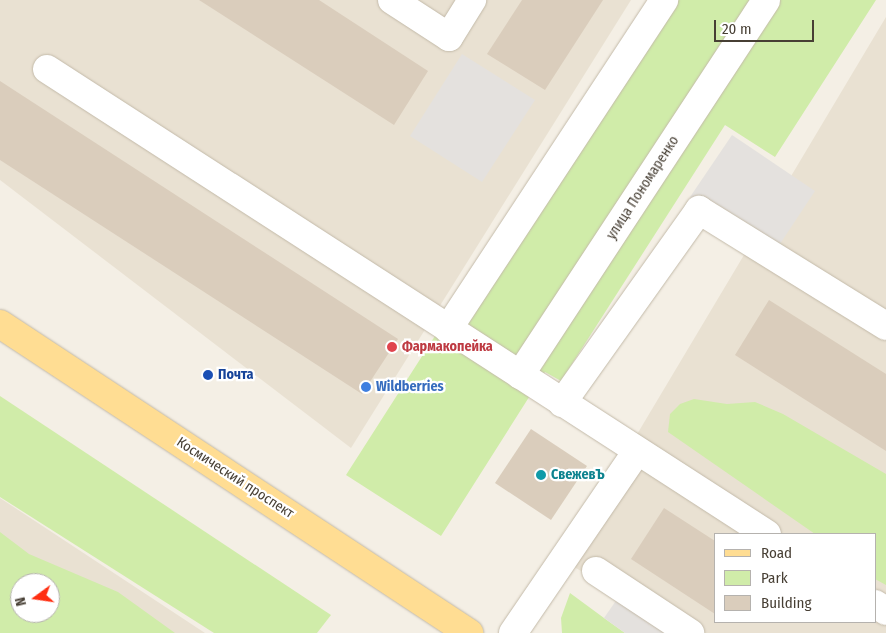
<!DOCTYPE html>
<html>
<head>
<meta charset="utf-8">
<style>
	body { margin:0 }
	#map { position:relative; width:886px; height:633px; overflow:hidden; background:#f4efe5; font-family:"Fira Sans Condensed",sans-serif }
	div>[style] { position:absolute }
	[style*='--x'] { left:calc(var(--x)*1px); top:calc(var(--y)*1px); width:calc(var(--w)*1px); rotate:calc(var(--a)*1deg) }
	.residential>* { inset:0; background:#e9e1d2 }
	.green>* { inset:0; background:#d0eca9 }
	.parking>* { inset:0; background:#e4e1de }
	.building>* { inset:0; background:#dacdbc }
	.roads { filter:drop-shadow(0 0 1px #c3baa9) drop-shadow(0 0 1px #c3baa9) }
	.minor>* { height:28px; margin:-14px; padding:0 14px; transform-origin:14px; border-radius:14px; background:#fff }
	.major>* { height:28px; margin:-14px; padding:0 14px; transform-origin:14px; border-radius:14px; background:#ffdd93 }
	.dots>* { width:14px; height:14px; translate:-50% -50%; box-sizing:border-box; border:2px solid #fff; border-radius:50% }
	span { translate:-50% -50%; white-space:nowrap; text-align:center; line-height:1.15; -webkit-text-stroke:4.5px #fff; paint-order:stroke }
	.street-label { font-size:14px; color:#473f34 }
	.health-label { font-size:14px; color:#be3a42; font-weight:700 }
	.left { translate:0 -50%; text-align:left }
	.transit-label { font-size:14px; color:#164399; font-weight:700 }
	.shop-label { font-size:14px; color:#366cbe; font-weight:700 }
	.culture-label { font-size:14px; color:#0d838f; font-weight:700 }
	.legend { position:absolute; left:714px; top:533px; width:162px; height:90px; box-sizing:border-box; background:#fff; border:1px solid #b5b2ae; margin:0; padding:6px 9px; list-style:none; font-size:15px; color:#473f34 }
	.legend li { display:flex; align-items:center; gap:10px; height:25px }
	.legend b { width:25px; border:1px solid #b5b2ae }
	.north { position:absolute; left:10px; top:573px; width:50px; height:50px; box-sizing:border-box; background:#fff; border:1px solid #b5b2ae; border-radius:50%; rotate:256deg; font-size:14px; font-weight:700; line-height:20px; text-align:center; color:#473f34 }
	.north::after { content:''; display:block; margin:auto; width:18px; height:22px; background:#ff2e11; clip-path:polygon(50% 0,100% 100%,50% 72%,0 100%) }
	.scale { position:absolute; left:714px; top:20px; width:100px; height:22px; box-sizing:border-box; border:2px solid #473f34; border-top:0; padding-left:6px; font-size:15px; line-height:18px; white-space:nowrap; color:#473f34; -webkit-text-stroke:4px #fff; paint-order:stroke }
</style>
</head>
<body>
<div id="map">
	<div class="residential">
		<div style="clip-path:polygon(0 0,631px 0,351px 448px,0 180px)"></div>
		<div style="clip-path:polygon(evenodd,886px 17px,886px 633px,689px 633px,562px 560px,886px 17px,715px 534px,875px 534px,875px 622px,715px 622px,715px 534px)"></div>
		<div style="clip-path:polygon(evenodd,0 498px,205px 633px,0 633px,0 498px,20px 583px,50px 583px,50px 613px,20px 613px,20px 583px)"></div>
	</div>
	<div class="green">
		<div style="clip-path:polygon(650px 0,876px 0,775px 157px,725px 125px,561px 381px,545px 372px,441px 536px,346px 475px)"></div>
		<div style="clip-path:polygon(0 396px,331px 615px,317px 633px,214px 633px,0 497px)"></div>
		<div style="clip-path:polygon(694px 399px,727px 404px,755px 402px,783px 414px,886px 474px,886px 585px,875px 579px,875px 534px,815px 534px,668px 432px,670px 414px,680px 404px)"></div>
		<div style="clip-path:polygon(evenodd,0 532px,29px 554px,118px 592px,175px 633px,0 633px,0 532px,20px 583px,50px 583px,50px 613px,20px 613px,20px 583px)"></div>
		<div style="clip-path:polygon(570px 593px,604px 618px,625px 633px,562px 633px,561px 618px)"></div>
	</div>
	<div class="parking">
		<div style="clip-path:polygon(462px 54px,535px 100px,482px 182px,410px 136px)"></div>
		<div style="clip-path:polygon(732px 135px,815px 191px,774px 253px,690px 197px)"></div>
		<div style="clip-path:polygon(622px 592px,681px 633px,625px 633px,604px 618px)"></div>
	</div>
	<div class="building">
		<div style="clip-path:polygon(199px 0,319px 0,428px 71px,394px 125px)"></div>
		<div style="clip-path:polygon(522px 0,603px 0,545px 90px,487px 54px)"></div>
		<div style="clip-path:polygon(0 81px,398px 339px,362px 394px,0 160px)"></div>
		<div style="clip-path:polygon(769px 300px,886px 374px,886px 451px,735px 355px)"></div>
		<div style="clip-path:polygon(531px 429px,587px 466px,551px 520px,495px 483px)"></div>
		<div style="clip-path:polygon(664px 508px,715px 541px,715px 614px,631px 559px)"></div>
	</div>
	<div class="roads">
		<div class="minor">
			<div style="--x:392;--y:0;--w:68;--a:33"></div>
			<div style="--x:449;--y:37;--w:44;--a:-58.1"></div>
			<div style="--x:47;--y:69;--w:857;--a:32.86"></div>
			<div style="--x:448;--y:329;--w:394;--a:-56.7"></div>
			<div style="--x:520;--y:375;--w:448;--a:-56.7"></div>
			<div style="--x:562;--y:403;--w:237;--a:-54.6"></div>
			<div style="--x:699;--y:210;--w:220;--a:31.8"></div>
			<div style="--x:596;--y:571;--w:113;--a:33.4"></div>
			<div style="--x:875;--y:604;--w:13;--a:32"></div>
			<div style="--x:513;--y:633;--w:220;--a:-55.7"></div>
		</div>
		<div class="major">
			<div style="--x:0;--y:324;--w:562;--a:33.38"></div>
		</div>
	</div>
	<div class="dots">
		<div style="left:392px;top:347px;background:#e0444e"></div>
		<div style="left:208px;top:375px;background:#1a4fb4"></div>
		<div style="left:366px;top:387px;background:#3f7fe0"></div>
		<div style="left:541px;top:475px;background:#0f9aa8"></div>
	</div>
	<div class="street-label">
		<span style="left:643px;top:188px;rotate:-57deg">улица Пономаренко</span>
		<span style="left:235px;top:478px;rotate:33deg">Космический проспект</span>
	</div>
	<div class="health-label">
		<span class="left" style="left:402px;top:347px">Фармакопейка</span>
	</div>
	<div class="transit-label">
		<span class="left" style="left:218px;top:375px">Почта</span>
	</div>
	<div class="shop-label">
		<span class="left" style="left:376px;top:387px">Wildberries</span>
	</div>
	<div class="culture-label">
		<span class="left" style="left:551px;top:475px">СвежевЪ</span>
	</div>
	<ul class="legend">
	<li><b style="height:6px;background:#ffdd93"></b>Road</li>
	<li><b style="height:14px;background:#d0eca9"></b>Park</li>
	<li><b style="height:14px;background:#dacdbc"></b>Building</li>
	</ul>
	<div class="north">N</div>
	<div class="scale">20 m</div>
</div>
</body>
</html>
